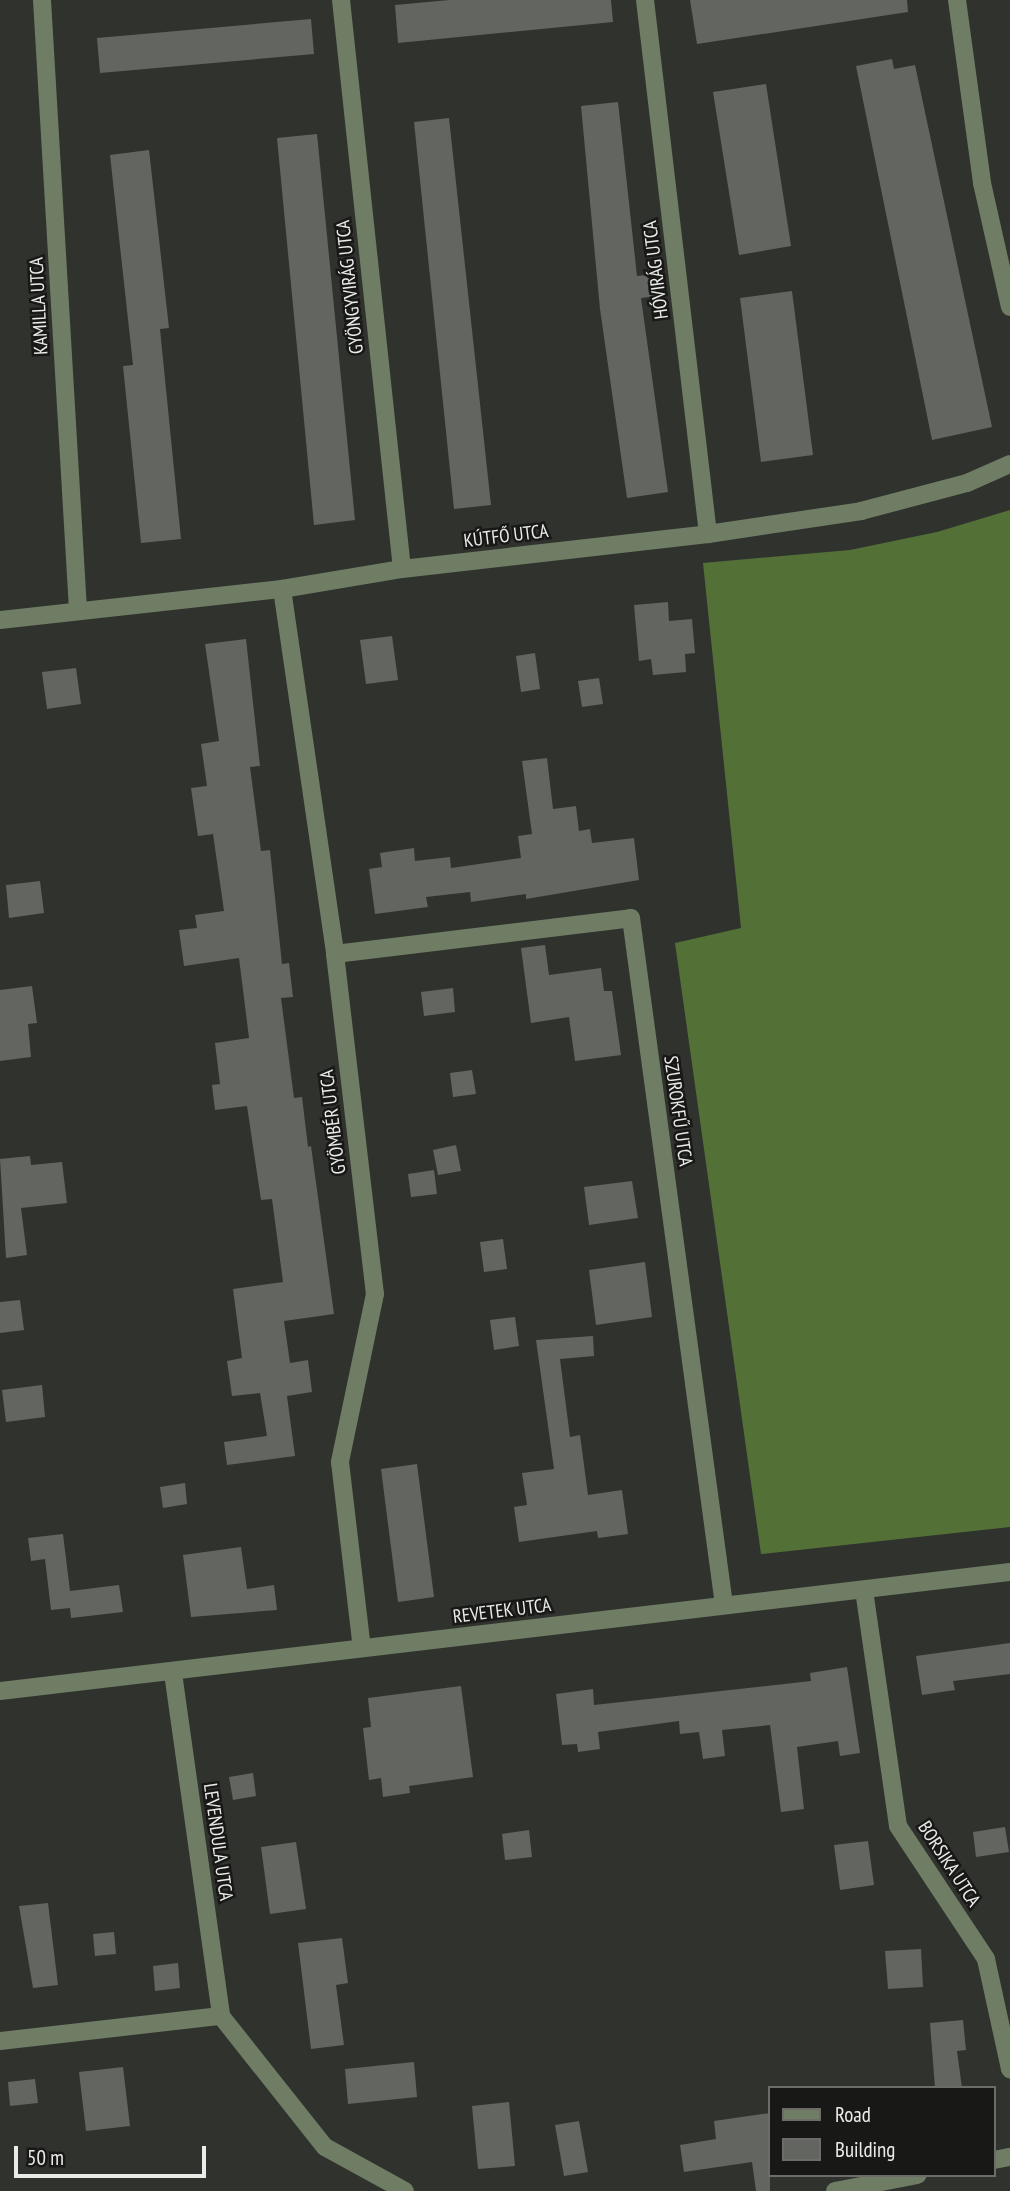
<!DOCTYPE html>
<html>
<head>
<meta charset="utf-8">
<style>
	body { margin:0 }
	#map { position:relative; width:1010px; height:2191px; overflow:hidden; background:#30322e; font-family:"PT Sans Narrow",sans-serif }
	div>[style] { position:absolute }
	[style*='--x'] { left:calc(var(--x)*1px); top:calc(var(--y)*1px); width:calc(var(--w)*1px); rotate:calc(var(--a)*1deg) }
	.forest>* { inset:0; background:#537137 }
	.building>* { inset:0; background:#626560 }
	.minor>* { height:18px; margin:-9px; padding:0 9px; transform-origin:9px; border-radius:9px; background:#6f7d64 }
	span { translate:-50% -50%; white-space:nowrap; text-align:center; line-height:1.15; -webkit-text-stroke:5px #181917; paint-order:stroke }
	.street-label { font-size:19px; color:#ebecea }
	.legend { position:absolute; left:768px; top:2086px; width:228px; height:91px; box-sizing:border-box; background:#181917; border:2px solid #6c6d6b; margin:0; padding:9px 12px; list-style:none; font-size:21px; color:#ebecea }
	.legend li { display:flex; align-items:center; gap:14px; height:35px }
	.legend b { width:35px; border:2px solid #6c6d6b }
	.scale { position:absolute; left:14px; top:2146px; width:192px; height:32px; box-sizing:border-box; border:4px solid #ebecea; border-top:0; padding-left:9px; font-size:21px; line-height:24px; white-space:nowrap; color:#ebecea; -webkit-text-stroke:5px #181917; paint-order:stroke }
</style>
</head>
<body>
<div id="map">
	<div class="forest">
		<div style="clip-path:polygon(1010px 510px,1010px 1527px,761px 1554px,675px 943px,741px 928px,703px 563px,850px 550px,937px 532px)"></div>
	</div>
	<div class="building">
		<div style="clip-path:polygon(449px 0,611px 0,613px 22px,398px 43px,395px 5px)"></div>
		<div style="clip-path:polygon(690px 0,907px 0,908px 12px,697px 44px)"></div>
		<div style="clip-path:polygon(311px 19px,314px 54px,100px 73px,97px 38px)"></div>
		<div style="clip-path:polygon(892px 59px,894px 69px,915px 65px,992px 427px,932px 440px,856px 66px)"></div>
		<div style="clip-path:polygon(766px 84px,791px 246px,739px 255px,713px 92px)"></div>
		<div style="clip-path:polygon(618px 102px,637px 276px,654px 274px,656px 296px,641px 298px,668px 492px,627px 498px,600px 309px,581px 106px)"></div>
		<div style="clip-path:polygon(449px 118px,491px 505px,454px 509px,414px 122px)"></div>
		<div style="clip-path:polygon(317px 134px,355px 520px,314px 525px,277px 138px)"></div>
		<div style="clip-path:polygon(149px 150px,169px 328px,160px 329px,181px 539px,141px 543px,123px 366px,133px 365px,110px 155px)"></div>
		<div style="clip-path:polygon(792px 291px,813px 455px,761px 462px,740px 298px)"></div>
		<div style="clip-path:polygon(668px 602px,669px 621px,692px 619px,695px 653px,685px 654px,686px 672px,653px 675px,651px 659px,639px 661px,634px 605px)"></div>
		<div style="clip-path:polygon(392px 636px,398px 680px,366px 684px,360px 640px)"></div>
		<div style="clip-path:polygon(246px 639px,260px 766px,250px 767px,261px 851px,270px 850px,282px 964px,289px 963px,293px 997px,281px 998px,294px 1098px,302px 1097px,308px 1147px,311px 1146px,334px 1314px,284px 1321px,290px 1363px,308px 1360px,312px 1392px,287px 1396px,295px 1456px,227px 1465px,224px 1442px,267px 1436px,260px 1393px,232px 1396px,227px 1361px,242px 1358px,233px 1289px,283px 1282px,272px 1199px,261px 1200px,247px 1106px,215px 1110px,212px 1085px,220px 1084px,215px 1043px,249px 1038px,239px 958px,184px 966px,179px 930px,197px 928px,195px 915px,224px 911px,213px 834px,198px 836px,191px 788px,207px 786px,201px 744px,219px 741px,205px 644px)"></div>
		<div style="clip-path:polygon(535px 653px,540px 689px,521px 692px,516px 656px)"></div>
		<div style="clip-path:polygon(76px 668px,81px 704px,47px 709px,42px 672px)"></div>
		<div style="clip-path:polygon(599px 678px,603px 704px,582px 707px,578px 681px)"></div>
		<div style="clip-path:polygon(547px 758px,553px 809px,576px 806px,579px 831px,590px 829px,592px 843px,634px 838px,639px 880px,526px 899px,526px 894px,471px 902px,470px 892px,426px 897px,428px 907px,375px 914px,369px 869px,382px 867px,380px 853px,414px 848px,415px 861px,450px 857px,451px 868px,521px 858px,518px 836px,532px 834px,522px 761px)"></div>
		<div style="clip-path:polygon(40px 881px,44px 913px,9px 918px,6px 885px)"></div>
		<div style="clip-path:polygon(545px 945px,549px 975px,601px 968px,604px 991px,612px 991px,621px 1055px,575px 1061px,569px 1017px,531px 1023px,521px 948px)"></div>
		<div style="clip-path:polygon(32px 986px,37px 1023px,28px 1024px,31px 1057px,0 1061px,0 990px)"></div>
		<div style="clip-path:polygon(453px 988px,455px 1012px,424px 1016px,421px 992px)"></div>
		<div style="clip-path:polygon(472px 1070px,476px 1094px,453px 1097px,450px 1073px)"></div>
		<div style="clip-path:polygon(456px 1145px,461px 1171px,438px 1175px,433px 1150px)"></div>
		<div style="clip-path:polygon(30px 1156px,31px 1165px,62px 1162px,67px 1203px,21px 1208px,27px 1255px,6px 1258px,0 1159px)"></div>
		<div style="clip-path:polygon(434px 1170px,437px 1194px,411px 1197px,408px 1174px)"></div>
		<div style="clip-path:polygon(632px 1181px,638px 1218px,589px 1225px,584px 1187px)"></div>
		<div style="clip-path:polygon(503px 1239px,507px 1269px,484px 1272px,480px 1242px)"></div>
		<div style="clip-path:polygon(645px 1262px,652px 1317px,596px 1325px,589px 1270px)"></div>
		<div style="clip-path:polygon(20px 1300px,24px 1330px,0 1333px,0 1302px)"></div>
		<div style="clip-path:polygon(515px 1317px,519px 1346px,494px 1350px,490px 1320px)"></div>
		<div style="clip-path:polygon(593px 1336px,594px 1356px,560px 1359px,570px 1437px,580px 1435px,588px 1495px,622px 1490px,628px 1534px,598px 1538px,597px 1531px,519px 1542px,514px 1507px,527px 1505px,522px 1473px,554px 1469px,536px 1340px)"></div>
		<div style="clip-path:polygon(42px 1385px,45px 1417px,6px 1422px,2px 1390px)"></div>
		<div style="clip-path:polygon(417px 1464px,434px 1597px,398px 1602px,381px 1469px)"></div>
		<div style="clip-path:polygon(185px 1483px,187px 1504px,163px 1508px,160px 1487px)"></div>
		<div style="clip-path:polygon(63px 1534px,70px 1591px,119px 1585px,123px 1612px,71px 1618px,70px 1608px,51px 1610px,45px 1559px,31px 1561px,28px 1538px)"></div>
		<div style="clip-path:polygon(241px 1547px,247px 1589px,274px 1585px,277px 1610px,191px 1617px,183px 1555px)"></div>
		<div style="clip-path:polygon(1010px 1643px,1010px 1674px,953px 1681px,955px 1690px,922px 1695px,916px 1656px)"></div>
		<div style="clip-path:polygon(847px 1667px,860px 1753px,840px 1756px,838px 1741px,797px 1747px,804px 1809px,781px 1812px,770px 1725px,722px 1730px,725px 1756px,703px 1759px,699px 1732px,680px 1734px,679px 1721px,598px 1732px,600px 1749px,578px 1752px,577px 1744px,562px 1745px,556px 1694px,593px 1689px,594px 1705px,811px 1681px,810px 1673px)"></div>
		<div style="clip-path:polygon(461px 1686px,473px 1777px,409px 1786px,410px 1793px,383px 1797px,381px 1778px,369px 1780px,363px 1728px,371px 1727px,368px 1698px)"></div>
		<div style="clip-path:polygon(253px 1773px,256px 1796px,233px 1800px,229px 1777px)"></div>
		<div style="clip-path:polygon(1005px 1827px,1009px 1852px,976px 1857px,973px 1832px)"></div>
		<div style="clip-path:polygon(529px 1830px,532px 1857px,505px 1860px,502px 1834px)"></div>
		<div style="clip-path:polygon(868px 1841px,874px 1885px,840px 1890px,834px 1845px)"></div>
		<div style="clip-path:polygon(296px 1842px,306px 1909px,270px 1914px,261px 1847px)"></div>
		<div style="clip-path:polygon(48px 1903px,58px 1985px,33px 1988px,19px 1906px)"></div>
		<div style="clip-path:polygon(114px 1932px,116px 1954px,95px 1956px,93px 1934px)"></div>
		<div style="clip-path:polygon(342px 1938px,348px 1983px,336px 1985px,344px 2045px,311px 2049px,298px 1943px)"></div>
		<div style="clip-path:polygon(921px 1949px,923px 1987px,888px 1989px,885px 1951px)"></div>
		<div style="clip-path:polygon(178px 1963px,180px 1988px,155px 1991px,153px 1966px)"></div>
		<div style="clip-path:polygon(963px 2020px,966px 2050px,957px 2051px,962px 2088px,935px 2088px,930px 2023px)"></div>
		<div style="clip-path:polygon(414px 2062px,417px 2097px,348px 2104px,345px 2069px)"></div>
		<div style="clip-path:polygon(123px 2067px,130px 2126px,86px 2131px,79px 2072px)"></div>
		<div style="clip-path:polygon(35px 2079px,38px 2103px,10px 2106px,8px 2082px)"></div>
		<div style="clip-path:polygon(509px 2102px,515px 2166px,478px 2169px,472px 2106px)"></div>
		<div style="clip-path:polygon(770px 2113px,770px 2191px,756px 2191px,752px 2162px,684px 2172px,680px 2145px,716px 2139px,714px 2121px)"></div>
		<div style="clip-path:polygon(579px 2121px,588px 2172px,564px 2176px,555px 2125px)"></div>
	</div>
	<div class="minor">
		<div style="--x:42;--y:0;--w:610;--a:86.62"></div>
		<div style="--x:341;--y:0;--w:572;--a:83.88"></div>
		<div style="--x:645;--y:0;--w:538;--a:83.27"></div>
		<div style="--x:957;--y:0;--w:185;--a:82.2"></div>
		<div style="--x:982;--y:183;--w:127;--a:77.3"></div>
		<div style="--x:282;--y:589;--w:369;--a:81.7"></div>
		<div style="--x:335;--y:954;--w:342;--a:83.3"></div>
		<div style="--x:375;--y:1294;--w:172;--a:101.8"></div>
		<div style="--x:340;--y:1462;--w:187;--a:83.3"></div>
		<div style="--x:0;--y:620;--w:284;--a:-6.3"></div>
		<div style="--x:282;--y:589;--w:122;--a:-9.5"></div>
		<div style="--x:402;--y:569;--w:308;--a:-6.5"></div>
		<div style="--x:708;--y:534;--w:155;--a:-8.5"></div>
		<div style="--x:861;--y:511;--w:110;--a:-14.8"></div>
		<div style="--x:967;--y:483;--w:47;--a:-23.8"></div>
		<div style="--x:335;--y:954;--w:298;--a:-6.9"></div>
		<div style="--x:631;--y:918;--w:693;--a:82.29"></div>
		<div style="--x:864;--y:1590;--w:238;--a:81.8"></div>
		<div style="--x:898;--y:1826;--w:159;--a:56.5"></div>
		<div style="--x:986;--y:1959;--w:113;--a:77.7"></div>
		<div style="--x:173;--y:1673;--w:346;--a:82"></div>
		<div style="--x:0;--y:1691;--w:1017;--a:-6.72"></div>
		<div style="--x:0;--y:2041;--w:222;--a:-6.5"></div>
		<div style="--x:221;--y:2016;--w:167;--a:51.6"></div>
		<div style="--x:325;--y:2147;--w:91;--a:28.8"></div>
		<div style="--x:994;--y:2160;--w:16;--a:-11"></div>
		<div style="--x:835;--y:2191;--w:84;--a:-11"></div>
	</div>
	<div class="street-label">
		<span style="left:656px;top:270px;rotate:-97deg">HÓVIRÁG UTCA</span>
		<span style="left:350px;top:287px;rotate:-96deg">GYÖNGYVIRÁG UTCA</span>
		<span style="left:39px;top:306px;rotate:-93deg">KAMILLA UTCA</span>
		<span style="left:506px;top:536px;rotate:-7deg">KÚTFŐ UTCA</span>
		<span style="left:678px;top:1111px;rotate:82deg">SZUROKFŰ UTCA</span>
		<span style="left:333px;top:1122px;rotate:-97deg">GYÖMBÉR UTCA</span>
		<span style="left:502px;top:1611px;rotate:-7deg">REVETEK UTCA</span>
		<span style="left:218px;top:1842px;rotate:82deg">LEVENDULA UTCA</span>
		<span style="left:949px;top:1864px;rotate:57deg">BORSIKA UTCA</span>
	</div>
	<ul class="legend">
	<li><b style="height:9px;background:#6f7d64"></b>Road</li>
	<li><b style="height:19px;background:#626560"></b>Building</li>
	</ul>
	<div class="scale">50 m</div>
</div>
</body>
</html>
